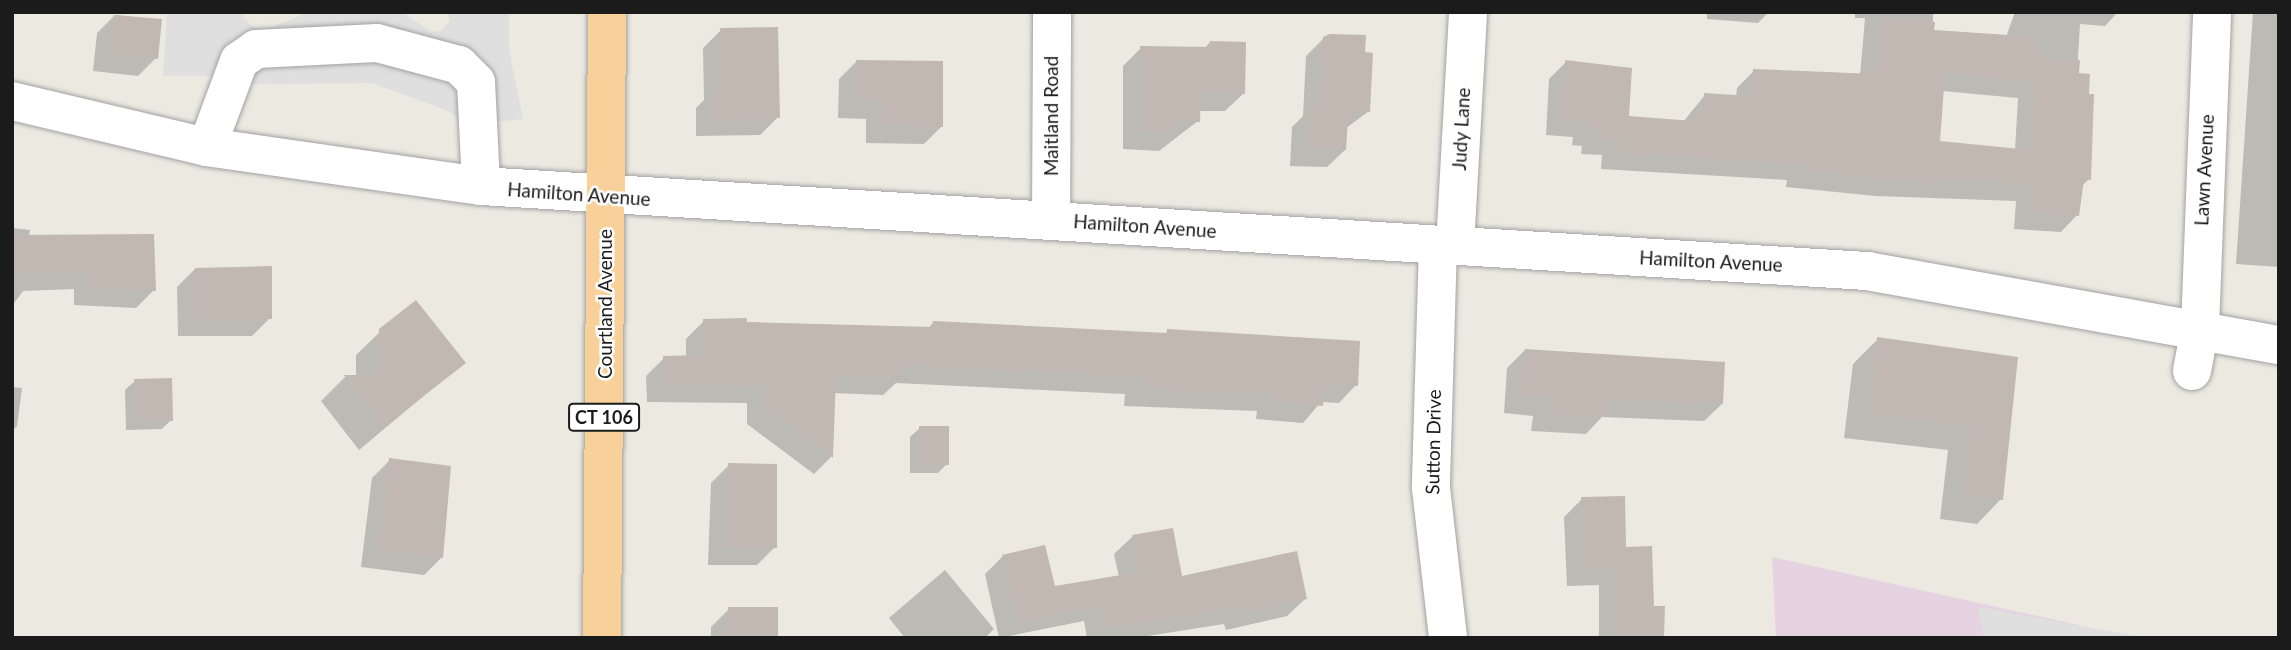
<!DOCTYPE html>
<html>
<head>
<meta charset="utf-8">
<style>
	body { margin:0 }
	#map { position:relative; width:2291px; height:650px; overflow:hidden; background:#ece9e1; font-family:Lato,sans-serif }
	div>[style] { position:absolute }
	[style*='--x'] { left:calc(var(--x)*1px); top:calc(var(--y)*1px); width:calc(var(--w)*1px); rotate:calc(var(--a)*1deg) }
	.industrial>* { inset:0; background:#e5d3e1 }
	.parking>* { inset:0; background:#dfdfdf }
	.shadow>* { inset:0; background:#0003 }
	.building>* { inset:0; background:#c0b8b1 }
	.roads { filter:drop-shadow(0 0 2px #a2a2a2) drop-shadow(0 0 2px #a2a2a2) }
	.minor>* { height:38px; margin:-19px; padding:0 19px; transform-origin:19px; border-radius:19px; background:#fff }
	.major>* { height:38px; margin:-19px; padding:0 19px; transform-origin:19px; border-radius:19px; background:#f8d19a }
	span { translate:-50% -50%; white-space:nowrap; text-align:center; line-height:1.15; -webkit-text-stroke:5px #fff; paint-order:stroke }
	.shield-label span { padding:2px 5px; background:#fff; border:2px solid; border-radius:5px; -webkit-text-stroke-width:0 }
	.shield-label { font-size:18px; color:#1b1b1b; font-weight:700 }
	.street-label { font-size:19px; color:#1b1b1b }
	.frame { position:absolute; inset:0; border:14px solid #1b1b1b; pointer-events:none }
</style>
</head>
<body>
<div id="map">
	<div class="industrial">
		<div style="clip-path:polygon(1772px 557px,2136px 638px,1776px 638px)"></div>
	</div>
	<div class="parking">
		<div style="clip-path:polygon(167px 12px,244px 12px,243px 18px,256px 29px,273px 27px,308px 12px,403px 13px,432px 32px,442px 30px,450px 21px,447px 12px,509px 12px,509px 50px,523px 119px,466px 125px,451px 112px,372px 83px,250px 84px,212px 76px,163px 76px)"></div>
		<div style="clip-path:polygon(1978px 607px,2147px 638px,1984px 638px)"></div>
	</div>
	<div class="shadow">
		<div style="clip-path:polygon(1707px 12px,1769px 12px,1758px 23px,1707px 19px)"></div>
		<div style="clip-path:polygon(evenodd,1855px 12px,1933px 12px,1933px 31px,2006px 37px,2015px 12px,2118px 12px,2105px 26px,2080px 24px,2077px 74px,2089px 179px,2081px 187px,2077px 215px,2061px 232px,2014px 229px,2016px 201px,1876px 196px,1786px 187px,1787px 180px,1601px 169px,1602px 155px,1581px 154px,1582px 146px,1572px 145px,1573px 137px,1546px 135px,1549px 79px,1566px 62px,1627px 118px,1683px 122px,1705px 95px,1736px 97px,1737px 88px,1754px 71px,1860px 76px,1865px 18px,1855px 18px,1855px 12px,1942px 91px,2018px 98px,2015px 150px,1938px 143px,1942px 91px)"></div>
		<div style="clip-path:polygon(2253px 12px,2279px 12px,2279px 267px,2236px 264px)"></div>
		<div style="clip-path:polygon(115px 15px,160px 20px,156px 58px,138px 76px,93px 71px,97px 33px)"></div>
		<div style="clip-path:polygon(721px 30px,778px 117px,760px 135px,696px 136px,696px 108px,704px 100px,703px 48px)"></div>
		<div style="clip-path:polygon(1324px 38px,1369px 111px,1345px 129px,1345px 150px,1327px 167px,1290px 166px,1292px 127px,1303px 116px,1306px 56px)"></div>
		<div style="clip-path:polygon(1210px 42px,1243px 94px,1225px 111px,1198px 111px,1198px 121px,1159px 151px,1123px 149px,1123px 66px,1141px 48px,1204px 49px)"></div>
		<div style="clip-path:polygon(857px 61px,942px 126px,924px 144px,866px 143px,866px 119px,838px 118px,839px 79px)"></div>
		<div style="clip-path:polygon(12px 228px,30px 230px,29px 236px,154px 290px,136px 308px,74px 305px,74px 289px,23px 291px,12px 306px)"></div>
		<div style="clip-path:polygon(195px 269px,270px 318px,252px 336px,178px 336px,177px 287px)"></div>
		<div style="clip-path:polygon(704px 321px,928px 328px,933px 323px,1164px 335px,1168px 331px,1356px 385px,1339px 403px,1321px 402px,1303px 423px,1256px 419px,1257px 411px,1124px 406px,1125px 394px,896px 383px,883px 395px,833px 393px,831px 457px,814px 474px,747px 424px,747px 403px,647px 402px,646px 376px,664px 358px,686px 357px,686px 339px)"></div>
		<div style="clip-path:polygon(381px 331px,463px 363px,359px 450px,321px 401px,345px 377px,356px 377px,356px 355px)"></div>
		<div style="clip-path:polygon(1878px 339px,2016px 359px,2001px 499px,1977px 524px,1940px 519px,1948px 450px,1844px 438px,1853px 364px)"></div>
		<div style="clip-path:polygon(1525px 350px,1722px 404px,1704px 421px,1602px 417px,1586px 434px,1531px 431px,1533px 416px,1504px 413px,1507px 368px)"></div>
		<div style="clip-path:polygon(135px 381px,171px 420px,162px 429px,126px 430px,125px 390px)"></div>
		<div style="clip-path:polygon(12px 387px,22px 388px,17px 426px,12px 431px)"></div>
		<div style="clip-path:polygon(920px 428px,947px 464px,938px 473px,910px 473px,910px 437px)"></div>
		<div style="clip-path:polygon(390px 460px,442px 557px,424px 575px,361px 567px,372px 478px)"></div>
		<div style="clip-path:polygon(729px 465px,775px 547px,757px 565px,708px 565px,711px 483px)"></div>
		<div style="clip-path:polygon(1582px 499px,1624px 549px,1663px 638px,1599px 638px,1599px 585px,1567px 586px,1564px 517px)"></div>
		<div style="clip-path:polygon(1132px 537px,1181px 578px,1305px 599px,1287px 616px,1226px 630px,1224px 624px,1135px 638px,1087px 638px,1084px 621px,999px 638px,985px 574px,1003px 556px,1053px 589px,1119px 577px,1114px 554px)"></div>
		<div style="clip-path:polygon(945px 570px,994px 629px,985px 638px,905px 638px,889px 618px)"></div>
		<div style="clip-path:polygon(729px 609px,777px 638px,711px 638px,711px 627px)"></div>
	</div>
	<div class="building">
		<div style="clip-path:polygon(114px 15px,162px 19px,158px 59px,110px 54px)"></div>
		<div style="clip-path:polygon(evenodd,1880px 17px,1935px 22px,1934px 30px,2039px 37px,2038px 57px,2080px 60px,2079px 73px,2090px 74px,2089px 94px,2094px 94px,2091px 180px,2084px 179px,2079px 216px,2030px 213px,2032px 185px,1938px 178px,1937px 183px,1894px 180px,1802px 171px,1803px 164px,1617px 153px,1618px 139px,1597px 138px,1598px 130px,1588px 129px,1588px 121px,1562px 119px,1565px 60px,1632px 68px,1629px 116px,1693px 121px,1694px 109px,1703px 110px,1704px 93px,1751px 96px,1753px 69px,1875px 74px,1880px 17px,1945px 74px,2034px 82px,2030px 150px,1940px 141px,1945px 74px)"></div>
		<div style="clip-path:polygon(778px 27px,780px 118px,714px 119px,713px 89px,721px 88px,720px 28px)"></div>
		<div style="clip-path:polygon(1330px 34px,1366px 35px,1365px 52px,1373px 53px,1370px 112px,1352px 111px,1352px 118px,1348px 117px,1346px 150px,1307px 149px,1309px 108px,1319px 108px,1323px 37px)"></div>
		<div style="clip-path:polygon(1210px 41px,1246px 42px,1245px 94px,1201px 93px,1200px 122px,1179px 121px,1179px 133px,1140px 132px,1140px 46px,1209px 47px)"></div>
		<div style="clip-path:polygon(856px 60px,943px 61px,943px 127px,883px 125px,884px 101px,855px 101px)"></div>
		<div style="clip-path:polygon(154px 234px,156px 291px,91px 288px,91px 272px,12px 274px,12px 235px)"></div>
		<div style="clip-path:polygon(272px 266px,272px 319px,195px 319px,195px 268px)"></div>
		<div style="clip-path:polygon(416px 300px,466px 363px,384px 427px,344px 375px,380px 375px,379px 329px)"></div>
		<div style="clip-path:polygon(747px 318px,747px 322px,932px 327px,933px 321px,1167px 333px,1167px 329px,1360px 341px,1358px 386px,1324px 385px,1323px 406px,1273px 402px,1274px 394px,1141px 389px,1141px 377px,903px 365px,902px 378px,836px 376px,833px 458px,764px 406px,764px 386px,664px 385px,663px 356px,703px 355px,703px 319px)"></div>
		<div style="clip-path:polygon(1877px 337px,2018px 357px,2003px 500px,1963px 495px,1972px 426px,1868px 414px)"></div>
		<div style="clip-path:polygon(1525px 349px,1725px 362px,1723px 404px,1606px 400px,1606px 416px,1549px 414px,1550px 398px,1521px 396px)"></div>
		<div style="clip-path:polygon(172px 378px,173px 421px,134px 421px,134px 379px)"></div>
		<div style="clip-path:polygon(919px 426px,949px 426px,949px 465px,919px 465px)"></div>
		<div style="clip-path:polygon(389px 458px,451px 466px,443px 558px,378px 550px)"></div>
		<div style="clip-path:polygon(728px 463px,777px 464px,777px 548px,725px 548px)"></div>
		<div style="clip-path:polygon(1625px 496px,1626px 547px,1652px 546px,1654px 606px,1665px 606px,1664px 638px,1616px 638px,1616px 568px,1584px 569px,1581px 497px)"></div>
		<div style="clip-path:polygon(1173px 528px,1182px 576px,1297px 551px,1307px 599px,1243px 613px,1242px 607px,1106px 628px,1102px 605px,1017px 624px,1002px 555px,1045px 545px,1055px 586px,1139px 572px,1132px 535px)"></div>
		<div style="clip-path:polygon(728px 607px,778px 607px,778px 638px,728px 638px)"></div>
	</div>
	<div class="roads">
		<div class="minor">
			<div style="--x:12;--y:101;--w:200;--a:13.3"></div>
			<div style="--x:207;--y:147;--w:277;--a:8.1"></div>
			<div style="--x:481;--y:186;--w:1389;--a:3.51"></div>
			<div style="--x:1867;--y:271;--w:419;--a:10.2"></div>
			<div style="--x:207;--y:147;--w:92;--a:-69.6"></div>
			<div style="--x:239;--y:61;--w:21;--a:-35"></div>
			<div style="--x:256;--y:49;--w:121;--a:-2.8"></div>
			<div style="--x:377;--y:43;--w:85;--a:15"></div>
			<div style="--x:459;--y:65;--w:24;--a:45"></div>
			<div style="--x:476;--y:82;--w:104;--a:87.2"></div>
			<div style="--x:1051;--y:220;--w:208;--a:-89.7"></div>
			<div style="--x:1438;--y:245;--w:243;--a:91.7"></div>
			<div style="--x:1431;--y:488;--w:151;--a:83.5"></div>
			<div style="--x:1455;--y:246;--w:234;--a:-86.8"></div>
			<div style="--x:2192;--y:371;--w:44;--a:-79.5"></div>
			<div style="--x:2200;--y:328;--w:316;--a:-87.8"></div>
		</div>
		<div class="major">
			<div style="--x:602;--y:638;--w:626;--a:-89.54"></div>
		</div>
	</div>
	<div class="shield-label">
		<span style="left:604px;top:417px">CT 106</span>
	</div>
	<div class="street-label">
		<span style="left:1051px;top:116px;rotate:-90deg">Maitland Road</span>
		<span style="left:1461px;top:129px;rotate:-87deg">Judy Lane</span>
		<span style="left:2204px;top:170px;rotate:-87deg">Lawn Avenue</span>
		<span style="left:579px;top:194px;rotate:4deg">Hamilton Avenue</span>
		<span style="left:1145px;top:226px;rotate:4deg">Hamilton Avenue</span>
		<span style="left:1711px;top:261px;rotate:3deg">Hamilton Avenue</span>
		<span style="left:605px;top:304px;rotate:-90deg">Courtland Avenue</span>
		<span style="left:1433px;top:442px;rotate:-89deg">Sutton Drive</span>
	</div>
	<div class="frame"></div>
</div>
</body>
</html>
